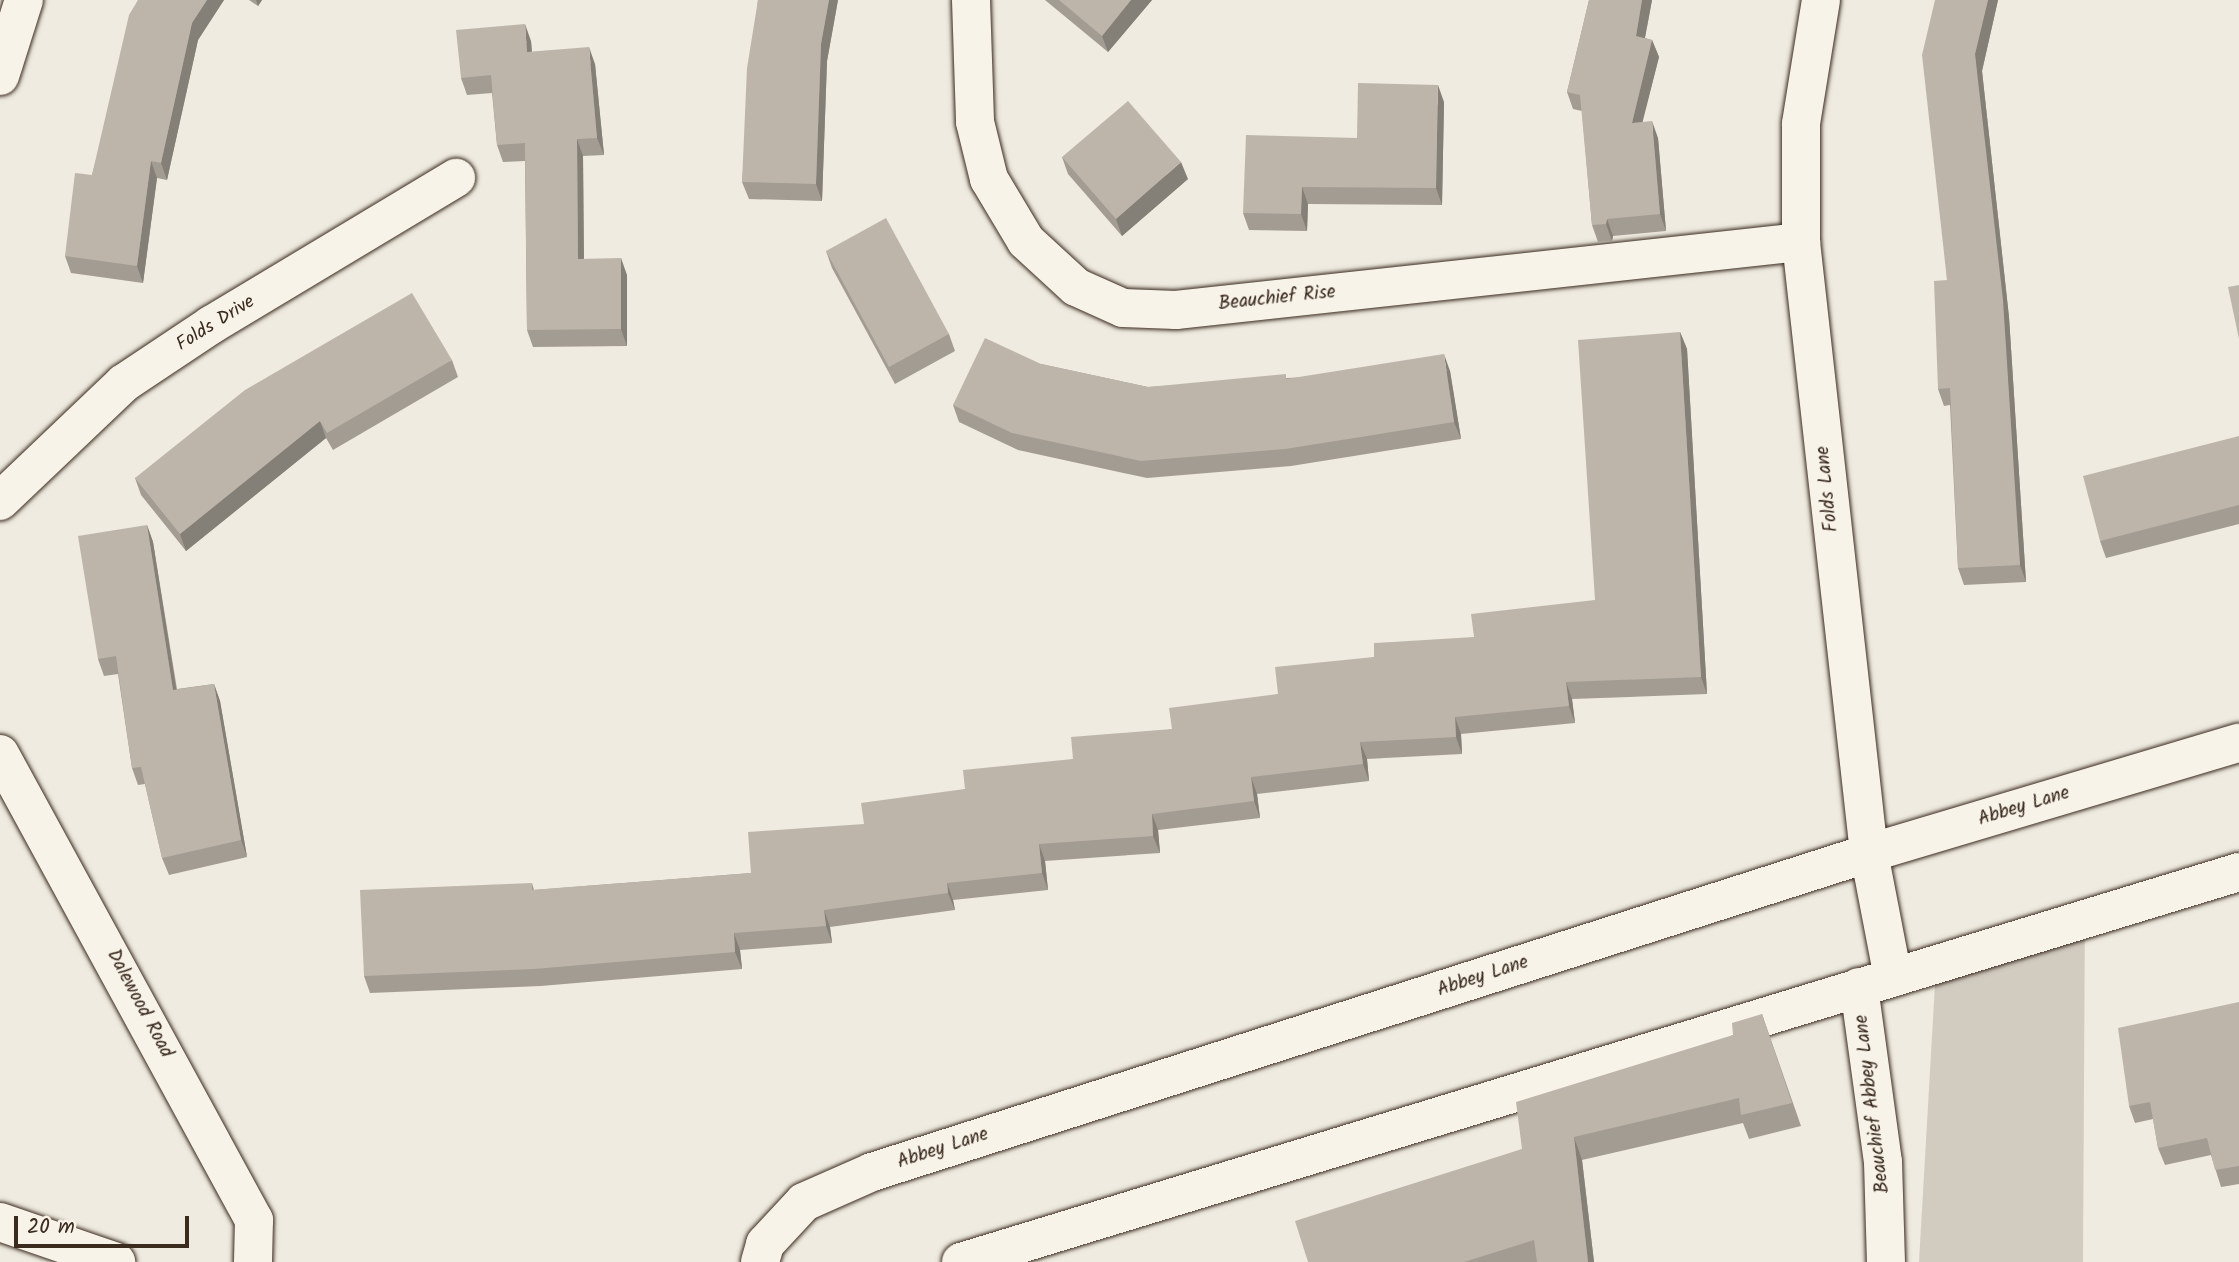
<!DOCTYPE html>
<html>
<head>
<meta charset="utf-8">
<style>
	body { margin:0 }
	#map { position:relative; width:2239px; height:1262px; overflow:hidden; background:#efebe0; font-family:Kalam,sans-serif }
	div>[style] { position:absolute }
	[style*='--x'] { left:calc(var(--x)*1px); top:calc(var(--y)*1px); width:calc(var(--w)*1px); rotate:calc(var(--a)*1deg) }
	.green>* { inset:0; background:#d1cbc0 }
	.roads { filter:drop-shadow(0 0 2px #3b2a1e) drop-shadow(0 0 2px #3b2a1e) }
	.street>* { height:38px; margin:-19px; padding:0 19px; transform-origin:19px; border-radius:19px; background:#f7f3e8 }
	.secondary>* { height:38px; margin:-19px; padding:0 19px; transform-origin:19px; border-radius:19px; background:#f7f3e8 }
	.wall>* { inset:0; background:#a39c92 }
	.shaded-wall>* { inset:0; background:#847f77 }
	.building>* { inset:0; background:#bdb5aa }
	span { translate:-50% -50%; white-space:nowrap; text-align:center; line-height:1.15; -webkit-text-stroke:7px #f7f3e8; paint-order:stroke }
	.street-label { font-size:19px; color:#3b2a1e }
	.scale { position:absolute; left:14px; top:1216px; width:175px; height:32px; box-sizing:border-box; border:4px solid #3b2a1e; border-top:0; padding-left:9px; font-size:21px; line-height:24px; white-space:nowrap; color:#3b2a1e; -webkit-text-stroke:5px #f7f3e8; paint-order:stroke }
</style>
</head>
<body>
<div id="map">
	<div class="green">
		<div style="clip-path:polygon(2085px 902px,2083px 1262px,1919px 1262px,1937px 950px)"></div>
	</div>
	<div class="roads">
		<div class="street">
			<div style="--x:971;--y:0;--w:122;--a:88.1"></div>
			<div style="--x:975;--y:122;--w:59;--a:76.2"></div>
			<div style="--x:989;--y:179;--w:72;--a:59.2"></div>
			<div style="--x:1026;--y:241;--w:68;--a:42.6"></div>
			<div style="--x:1076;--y:287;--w:51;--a:24.1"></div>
			<div style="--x:1123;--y:308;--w:53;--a:2.2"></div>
			<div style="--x:1176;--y:310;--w:629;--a:-6.21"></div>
			<div style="--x:1821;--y:0;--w:126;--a:99.2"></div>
			<div style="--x:1801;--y:124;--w:118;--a:90"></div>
			<div style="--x:1801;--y:242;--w:615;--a:83.65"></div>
			<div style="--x:1869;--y:853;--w:127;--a:79.1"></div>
			<div style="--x:0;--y:76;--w:80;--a:-72.5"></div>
			<div style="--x:0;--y:501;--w:171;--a:-43.6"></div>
			<div style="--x:124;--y:383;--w:105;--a:-33.7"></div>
			<div style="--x:211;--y:325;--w:286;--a:-31"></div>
			<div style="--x:0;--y:754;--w:531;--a:61.41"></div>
			<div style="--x:254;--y:1220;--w:42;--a:91.4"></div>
			<div style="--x:1859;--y:987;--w:177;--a:82.2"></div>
			<div style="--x:1883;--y:1162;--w:100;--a:88.3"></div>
			<div style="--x:760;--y:1262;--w:19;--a:-74"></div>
			<div style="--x:765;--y:1244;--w:57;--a:-47.1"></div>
			<div style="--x:804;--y:1202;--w:74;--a:-23.8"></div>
			<div style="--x:872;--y:1172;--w:1047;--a:-17.74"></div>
			<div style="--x:1869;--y:853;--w:386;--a:-16.6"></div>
		</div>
		<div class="secondary">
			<div style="--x:0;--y:1222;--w:123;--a:19"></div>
			<div style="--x:961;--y:1262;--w:1336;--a:-16.97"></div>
		</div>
	</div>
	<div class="wall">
		<div style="clip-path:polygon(138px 0,224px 0,198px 40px,167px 180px,157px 178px,143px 283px,71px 273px,65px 256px,92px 175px)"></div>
		<div style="clip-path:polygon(249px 0,262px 0,258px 6px)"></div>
		<div style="clip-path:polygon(758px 0,838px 0,827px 61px,822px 201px,749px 199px,742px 182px)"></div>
		<div style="clip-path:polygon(1045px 0,1152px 0,1108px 52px)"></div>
		<div style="clip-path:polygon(1589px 0,1652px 0,1645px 38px,1652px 40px,1659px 57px,1642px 122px,1658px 138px,1666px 231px,1613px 236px,1612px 241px,1598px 242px,1592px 225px,1582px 111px,1573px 109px,1567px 92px)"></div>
		<div style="clip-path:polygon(1935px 0,1998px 0,1982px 71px,2009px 317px,2026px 582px,1964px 585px,1958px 568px,1950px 405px,1944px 406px,1938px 389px,1947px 280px)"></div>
		<div style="clip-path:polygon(531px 41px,532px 52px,595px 64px,604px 155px,583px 156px,584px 259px,627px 275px,627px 346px,533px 347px,527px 330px,525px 161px,503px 162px,497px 145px,492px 93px,467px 95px,461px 78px)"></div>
		<div style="clip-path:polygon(1444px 102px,1442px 205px,1308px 204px,1307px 231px,1249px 230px,1243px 213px,1357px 138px)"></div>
		<div style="clip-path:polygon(1062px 157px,1188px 179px,1122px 236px,1068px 174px)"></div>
		<div style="clip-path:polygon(826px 251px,949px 334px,955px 351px,895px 384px,832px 268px)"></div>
		<div style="clip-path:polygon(1680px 332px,1687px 349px,1707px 694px,1572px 699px,1575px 723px,1461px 734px,1462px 754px,1367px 759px,1369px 781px,1257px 794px,1260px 818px,1158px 830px,1160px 853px,1045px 861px,1048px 890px,953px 900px,955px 910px,830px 927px,832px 943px,740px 950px,742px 969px,541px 986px,370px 993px,364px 976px,532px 883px,534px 890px,751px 873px,864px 824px,965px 789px,1073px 759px,1172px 729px,1278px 694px,1374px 657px,1474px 637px,1595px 600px)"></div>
		<div style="clip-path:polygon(452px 360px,458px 377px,333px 450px,326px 438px,186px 551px,141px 495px,135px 478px)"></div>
		<div style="clip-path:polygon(1041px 364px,1148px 387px,1287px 378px,1450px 371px,1461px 439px,1291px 466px,1147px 478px,1018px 450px,959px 422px,953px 405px)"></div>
		<div style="clip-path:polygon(2239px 436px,2239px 524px,2106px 558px,2100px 541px)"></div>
		<div style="clip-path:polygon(147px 525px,153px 542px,177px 689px,214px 684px,220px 701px,247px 857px,169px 875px,162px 858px,145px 784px,138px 785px,132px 768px,118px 674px,104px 676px,98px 659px)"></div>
		<div style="clip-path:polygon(2239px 1002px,2239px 1184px,2221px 1187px,2211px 1155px,2165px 1165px,2158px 1148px,2153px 1119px,2135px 1123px,2129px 1106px)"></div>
		<div style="clip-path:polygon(1762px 1014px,1801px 1126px,1749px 1139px,1743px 1123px,1582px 1160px,1594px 1262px,1308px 1262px,1522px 1149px,1733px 1035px)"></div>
	</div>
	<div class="shaded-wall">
		<div style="clip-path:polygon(207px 0,224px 0,198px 40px,167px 180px,161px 163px,192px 23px)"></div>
		<div style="clip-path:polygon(256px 0,262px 0,258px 6px)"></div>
		<div style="clip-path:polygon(829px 0,838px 0,827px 61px,822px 201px,816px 184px,821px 44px)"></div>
		<div style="clip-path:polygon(1131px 0,1152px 0,1108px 52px,1102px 36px)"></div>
		<div style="clip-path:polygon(1642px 0,1652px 0,1642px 53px,1636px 36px)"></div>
		<div style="clip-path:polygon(1988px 0,1998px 0,1982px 71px,2009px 317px,2026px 582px,2020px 565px,1975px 54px)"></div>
		<div style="clip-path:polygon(525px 24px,531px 41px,533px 69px,527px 52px)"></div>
		<div style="clip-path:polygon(1652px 40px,1659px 57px,1638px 140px,1632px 123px)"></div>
		<div style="clip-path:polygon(589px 47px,595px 64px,604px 155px,597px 138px)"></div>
		<div style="clip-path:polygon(1438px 85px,1444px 102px,1442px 205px,1436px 188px)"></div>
		<div style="clip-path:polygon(1652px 121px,1658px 138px,1666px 231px,1660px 214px)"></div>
		<div style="clip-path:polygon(577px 139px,583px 156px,584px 276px,578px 259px)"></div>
		<div style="clip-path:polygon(151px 161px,157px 178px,143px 283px,137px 266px)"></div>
		<div style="clip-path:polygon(1181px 162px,1188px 179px,1122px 236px,1116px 219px)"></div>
		<div style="clip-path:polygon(1302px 187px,1308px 204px,1307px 231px,1301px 214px)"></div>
		<div style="clip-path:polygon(1607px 219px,1613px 236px,1612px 241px,1606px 224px)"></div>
		<div style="clip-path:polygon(621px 258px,627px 275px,627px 346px,621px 329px)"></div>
		<div style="clip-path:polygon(1680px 332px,1687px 349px,1707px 694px,1701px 677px)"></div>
		<div style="clip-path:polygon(1444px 354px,1450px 371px,1461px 439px,1454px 422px)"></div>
		<div style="clip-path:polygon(320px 421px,326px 438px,186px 551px,180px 534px)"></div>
		<div style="clip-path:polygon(147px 525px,153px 542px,179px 707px,173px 690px)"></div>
		<div style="clip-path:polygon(1566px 682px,1572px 699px,1575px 723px,1569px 706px)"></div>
		<div style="clip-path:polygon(214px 684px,220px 701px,247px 857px,241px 840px)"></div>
		<div style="clip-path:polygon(1455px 717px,1461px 734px,1462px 754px,1456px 737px)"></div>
		<div style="clip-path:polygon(1360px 742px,1367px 759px,1369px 781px,1363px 764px)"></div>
		<div style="clip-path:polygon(1251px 777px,1257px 794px,1260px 818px,1254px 801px)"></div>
		<div style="clip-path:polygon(1152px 814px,1158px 830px,1160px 853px,1153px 836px)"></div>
		<div style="clip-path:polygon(1039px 844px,1045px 861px,1048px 890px,1042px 873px)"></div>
		<div style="clip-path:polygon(947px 883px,953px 900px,955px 910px,948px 893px)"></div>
		<div style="clip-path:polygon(824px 910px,830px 927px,832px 943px,826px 926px)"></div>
		<div style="clip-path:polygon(734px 933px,740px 950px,742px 969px,735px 952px)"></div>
		<div style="clip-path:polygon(1574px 1137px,1582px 1160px,1594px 1262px,1588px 1262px)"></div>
	</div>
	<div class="building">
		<div style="clip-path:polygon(138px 0,207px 0,192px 23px,161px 163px,151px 161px,137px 266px,65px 256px,75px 173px,92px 175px,129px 15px)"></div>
		<div style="clip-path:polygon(758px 0,829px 0,821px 44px,816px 184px,742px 182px,747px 68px)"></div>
		<div style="clip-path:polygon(1059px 0,1131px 0,1102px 36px)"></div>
		<div style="clip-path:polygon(1589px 0,1642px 0,1636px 36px,1652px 40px,1632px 123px,1652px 121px,1660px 214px,1607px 219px,1606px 224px,1592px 225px,1580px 95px,1567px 92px)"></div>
		<div style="clip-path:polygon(1935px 0,1988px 0,1975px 54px,2003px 300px,2020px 565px,1958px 568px,1950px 388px,1938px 389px,1934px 281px,1947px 280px,1922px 55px)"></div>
		<div style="clip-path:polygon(525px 24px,527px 52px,589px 47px,597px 138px,577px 139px,578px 259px,621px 258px,621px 329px,527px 330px,525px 143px,497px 145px,491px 75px,461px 78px,456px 30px)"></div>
		<div style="clip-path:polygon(1358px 83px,1438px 85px,1436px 188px,1302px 187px,1301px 214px,1243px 213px,1246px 135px,1357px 138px)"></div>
		<div style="clip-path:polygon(1128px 101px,1181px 162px,1116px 219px,1062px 157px)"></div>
		<div style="clip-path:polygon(886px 218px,949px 334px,889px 367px,826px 251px)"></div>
		<div style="clip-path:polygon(2239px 285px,2239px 339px,2228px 287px)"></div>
		<div style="clip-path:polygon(412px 293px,452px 360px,327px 433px,320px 421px,180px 534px,135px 478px,245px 390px)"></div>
		<div style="clip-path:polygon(1680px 332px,1701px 677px,1566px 682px,1569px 706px,1455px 717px,1456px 737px,1360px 742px,1363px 764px,1251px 777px,1254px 801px,1152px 814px,1153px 836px,1039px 844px,1042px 873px,947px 883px,948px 893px,824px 910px,826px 926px,734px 933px,735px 952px,534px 969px,364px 976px,360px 890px,532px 883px,532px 890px,751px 873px,748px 832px,864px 824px,861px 803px,965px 789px,963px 770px,1073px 759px,1071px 737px,1172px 729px,1169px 708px,1278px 694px,1275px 667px,1374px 657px,1374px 643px,1474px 637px,1471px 614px,1595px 600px,1578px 340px)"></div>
		<div style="clip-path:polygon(985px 338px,1041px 364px,1148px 387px,1286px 374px,1286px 379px,1444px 354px,1454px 422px,1285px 449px,1141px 461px,1012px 433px,953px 405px)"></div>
		<div style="clip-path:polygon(2239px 436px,2239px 505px,2100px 541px,2083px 476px)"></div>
		<div style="clip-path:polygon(147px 525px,173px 690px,214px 684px,241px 840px,162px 858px,141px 767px,132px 768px,116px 656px,98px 659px,78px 536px)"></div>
		<div style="clip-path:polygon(2239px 1002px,2239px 1166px,2215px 1170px,2207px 1138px,2158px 1148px,2150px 1102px,2129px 1106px,2118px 1028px)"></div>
		<div style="clip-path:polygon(1762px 1014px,1792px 1103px,1741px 1115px,1739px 1098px,1574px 1137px,1588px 1262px,1537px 1262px,1534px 1240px,1464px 1262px,1308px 1262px,1295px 1221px,1522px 1149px,1516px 1102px,1733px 1035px,1732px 1023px)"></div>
	</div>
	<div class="street-label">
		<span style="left:1277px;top:299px;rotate:-6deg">Beauchief Rise</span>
		<span style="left:216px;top:324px;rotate:-32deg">Folds Drive</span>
		<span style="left:1828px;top:489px;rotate:-96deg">Folds Lane</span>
		<span style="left:2024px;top:807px;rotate:-17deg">Abbey Lane</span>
		<span style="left:1483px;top:977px;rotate:-18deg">Abbey Lane</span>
		<span style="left:139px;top:1004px;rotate:62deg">Dalewood Road</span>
		<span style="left:1873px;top:1104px;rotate:-97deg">Beauchief Abbey Lane</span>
		<span style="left:943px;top:1149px;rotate:-18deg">Abbey Lane</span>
	</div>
	<div class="scale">20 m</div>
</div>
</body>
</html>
